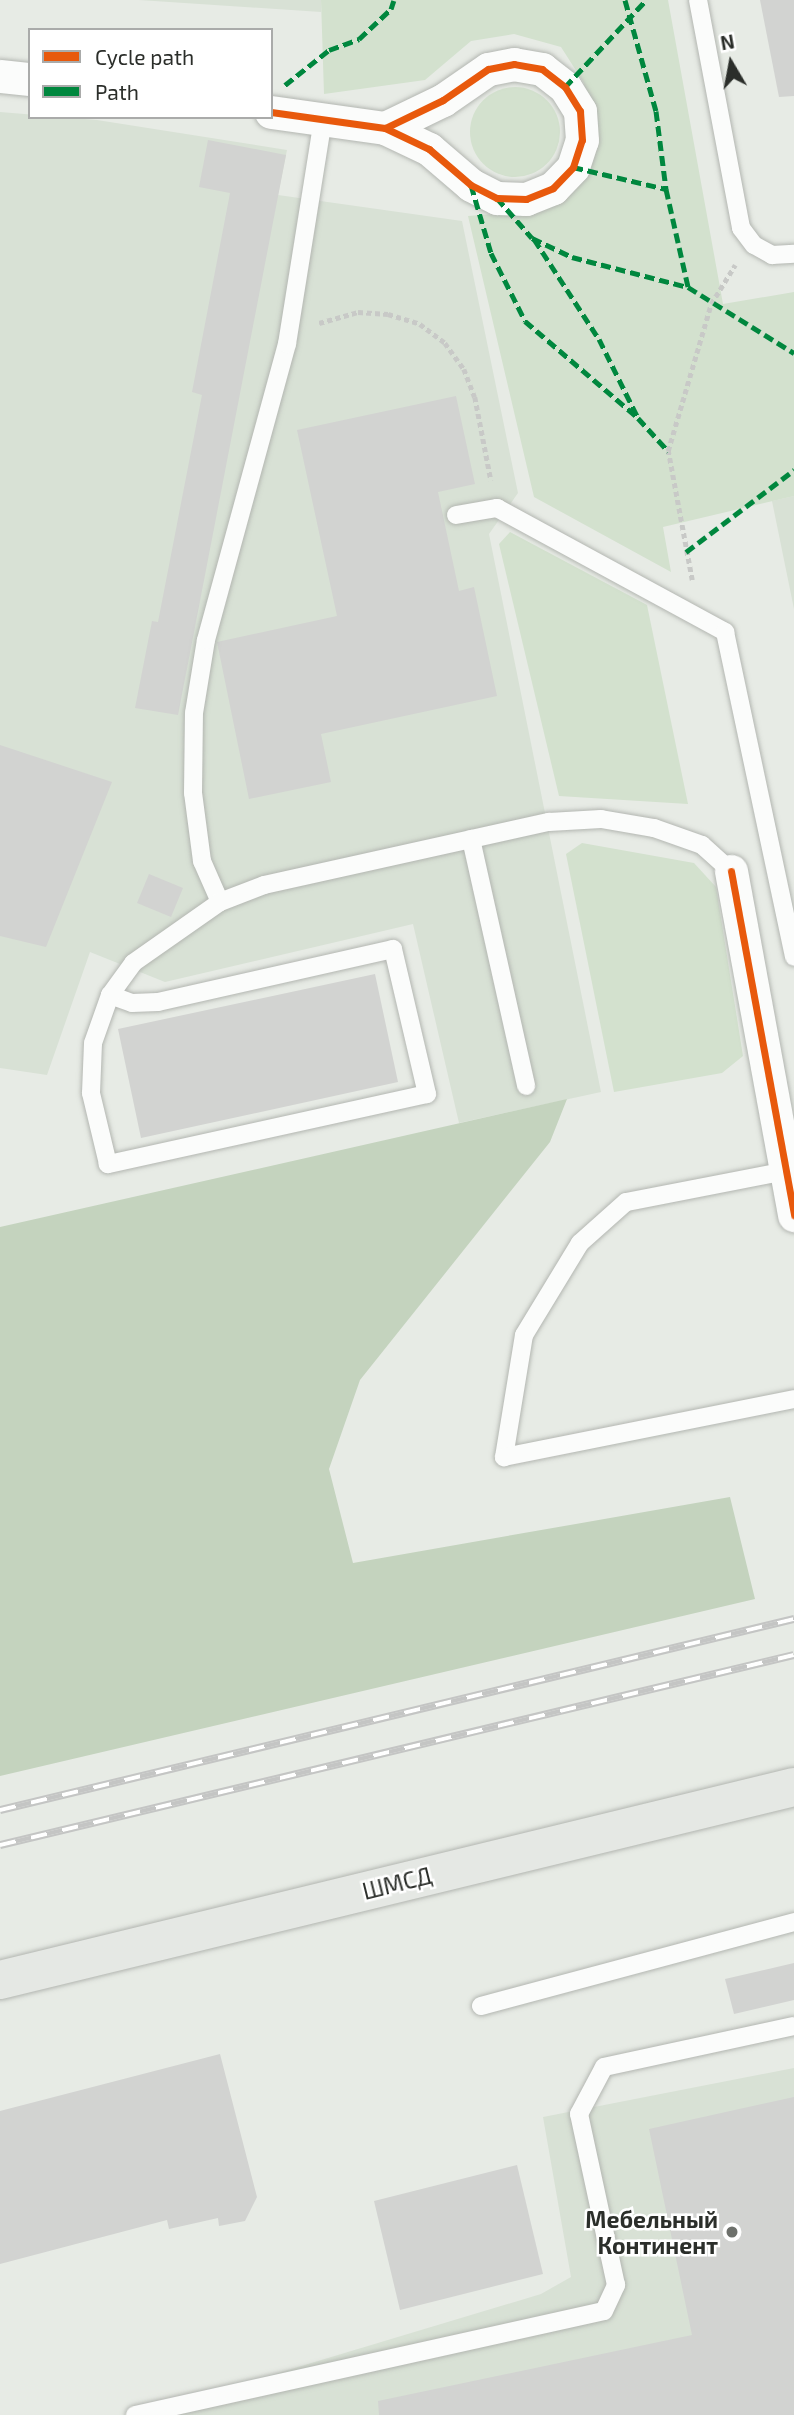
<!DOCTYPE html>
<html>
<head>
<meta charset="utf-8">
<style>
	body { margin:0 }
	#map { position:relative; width:794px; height:2415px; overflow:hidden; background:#e7ebe5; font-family:"Exo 2",sans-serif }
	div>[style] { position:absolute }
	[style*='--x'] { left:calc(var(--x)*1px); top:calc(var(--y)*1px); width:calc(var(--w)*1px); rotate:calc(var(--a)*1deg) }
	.built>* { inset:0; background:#d8e1d5 }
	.green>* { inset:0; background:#d3e1ce }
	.round { border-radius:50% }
	.forest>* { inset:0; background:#c4d3be }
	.building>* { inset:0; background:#d2d3d1 }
	.path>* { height:4.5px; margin-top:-2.25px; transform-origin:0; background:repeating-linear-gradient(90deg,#c8c9c7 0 5px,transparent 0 8.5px) }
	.roads { filter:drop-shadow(0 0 2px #b3b6b1) drop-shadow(0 0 2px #b3b6b1) }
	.service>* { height:18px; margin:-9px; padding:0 9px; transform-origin:9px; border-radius:9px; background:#fbfcfb }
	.minor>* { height:33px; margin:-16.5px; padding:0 16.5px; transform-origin:16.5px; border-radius:16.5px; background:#fbfcfb }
	.primary>* { height:38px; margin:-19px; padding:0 19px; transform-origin:19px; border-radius:19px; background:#e5e8e4 }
	.rail>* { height:8px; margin-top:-4px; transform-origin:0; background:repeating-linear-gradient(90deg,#fff 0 16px,#c4c5c4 0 32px); box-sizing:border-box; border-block:2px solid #c4c5c4 }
	.quiet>* { height:5px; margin-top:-2.5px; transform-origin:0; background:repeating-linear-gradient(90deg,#00873e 0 10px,transparent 0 15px) }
	.cycleway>* { height:7px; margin:-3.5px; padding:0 3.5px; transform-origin:3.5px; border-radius:3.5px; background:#e8590c }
	.dots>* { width:19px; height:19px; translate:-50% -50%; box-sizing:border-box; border:4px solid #fff; border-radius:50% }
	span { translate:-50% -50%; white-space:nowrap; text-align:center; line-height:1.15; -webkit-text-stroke:5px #fff; paint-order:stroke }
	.street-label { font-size:23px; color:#2b2e2a }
	.poi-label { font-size:23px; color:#2b2e2a; font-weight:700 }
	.right { translate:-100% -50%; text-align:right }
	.legend { position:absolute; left:28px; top:28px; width:245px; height:91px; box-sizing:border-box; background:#fff; border:2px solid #aaabaa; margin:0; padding:9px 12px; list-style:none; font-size:21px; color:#2b2e2a }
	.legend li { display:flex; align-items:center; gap:14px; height:35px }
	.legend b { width:35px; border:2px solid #aaabaa }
	.north { position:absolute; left:696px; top:28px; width:70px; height:70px; -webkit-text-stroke:5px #fff; paint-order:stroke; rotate:350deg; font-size:19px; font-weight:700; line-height:28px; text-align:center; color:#2b2e2a }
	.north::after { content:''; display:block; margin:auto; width:24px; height:32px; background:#2b2e2a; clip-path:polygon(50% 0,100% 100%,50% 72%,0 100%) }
</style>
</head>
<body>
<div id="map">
	<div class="built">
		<div style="clip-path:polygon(139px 0,321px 0,321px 12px)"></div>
		<div style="clip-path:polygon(0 112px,97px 120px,287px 150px,278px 195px,462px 221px,518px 493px,489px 534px,601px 1092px,459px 1123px,413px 924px,165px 982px,90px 952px,47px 1075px,0 1068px)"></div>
		<div style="clip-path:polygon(794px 496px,794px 609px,772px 501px)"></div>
		<div style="clip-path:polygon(794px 2068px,794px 2415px,138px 2415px,541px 2294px,571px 2277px,543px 2117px)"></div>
	</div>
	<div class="green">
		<div style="clip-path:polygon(321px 0,668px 0,723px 304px,794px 292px,794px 496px,663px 527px,671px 572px,534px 497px,468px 216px,543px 210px,577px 188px,591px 155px,584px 83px,561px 47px,514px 34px,471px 41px,425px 80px,324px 94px)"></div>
		<div class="round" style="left:470px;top:87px;width:90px;height:90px"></div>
		<div style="clip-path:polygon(510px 532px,647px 605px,688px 804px,559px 796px,499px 544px)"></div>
		<div style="clip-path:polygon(582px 843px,694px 863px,716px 887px,743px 1056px,722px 1073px,614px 1092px,566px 854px)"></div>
	</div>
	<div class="forest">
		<div style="clip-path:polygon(567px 1099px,550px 1142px,360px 1380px,329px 1469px,353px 1563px,730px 1497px,755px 1599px,0 1776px,0 1227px)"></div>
	</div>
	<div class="building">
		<div style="clip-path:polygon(760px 0,794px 0,794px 96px,779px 97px)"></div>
		<div style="clip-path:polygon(208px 140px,286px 155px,178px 715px,135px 708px,152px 621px,158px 622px,202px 395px,192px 392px,230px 193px,199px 187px)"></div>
		<div style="clip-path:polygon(456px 396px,475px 484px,438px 492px,459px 591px,474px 587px,497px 696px,321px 734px,331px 782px,249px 799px,217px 642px,337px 616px,297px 430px)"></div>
		<div style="clip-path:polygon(0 745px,112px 782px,46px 947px,0 936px)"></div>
		<div style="clip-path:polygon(149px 874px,183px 888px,171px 917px,137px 903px)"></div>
		<div style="clip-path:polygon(375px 974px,398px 1082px,141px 1138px,118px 1029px)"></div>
		<div style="clip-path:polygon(794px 1963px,794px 2000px,734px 2014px,725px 1979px)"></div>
		<div style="clip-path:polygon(220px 2054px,257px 2197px,245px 2221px,219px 2226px,218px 2218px,169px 2229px,167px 2220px,0 2264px,0 2111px)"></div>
		<div style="clip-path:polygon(794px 2097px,794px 2415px,379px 2415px,378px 2401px,692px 2335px,649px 2129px)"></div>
		<div style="clip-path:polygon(517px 2165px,543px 2274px,400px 2310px,374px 2201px)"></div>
	</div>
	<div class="path">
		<div style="--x:319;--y:323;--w:41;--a:-15.8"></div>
		<div style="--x:358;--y:312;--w:30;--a:4"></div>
		<div style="--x:388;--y:314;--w:34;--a:17"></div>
		<div style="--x:420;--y:324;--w:31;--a:37"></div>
		<div style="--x:445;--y:343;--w:32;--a:54"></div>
		<div style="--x:464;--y:369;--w:30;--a:69"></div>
		<div style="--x:475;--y:397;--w:85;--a:79.1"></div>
		<div style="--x:692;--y:580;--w:131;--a:-100.5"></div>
		<div style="--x:668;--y:451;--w:153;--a:-73.7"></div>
		<div style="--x:711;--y:304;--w:46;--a:-58.4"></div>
	</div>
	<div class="roads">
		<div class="service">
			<div style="--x:698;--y:0;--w:232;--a:79.3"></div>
			<div style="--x:741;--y:228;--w:21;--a:53"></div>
			<div style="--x:754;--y:245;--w:21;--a:29"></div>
			<div style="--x:772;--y:255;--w:22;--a:-3"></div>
			<div style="--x:456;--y:515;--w:42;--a:-9.7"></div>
			<div style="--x:497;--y:508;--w:260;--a:28.5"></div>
			<div style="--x:725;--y:632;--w:332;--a:78"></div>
			<div style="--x:471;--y:839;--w:253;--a:77.4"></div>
			<div style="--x:220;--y:902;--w:45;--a:-113.7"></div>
			<div style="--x:202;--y:861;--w:69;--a:-97.5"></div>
			<div style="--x:193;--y:793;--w:80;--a:-89.3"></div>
			<div style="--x:194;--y:713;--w:74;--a:-80.7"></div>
			<div style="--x:206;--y:640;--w:307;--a:-74.7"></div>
			<div style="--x:287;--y:344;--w:228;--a:-80.9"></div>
			<div style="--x:110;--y:995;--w:23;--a:20"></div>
			<div style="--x:132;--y:1003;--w:26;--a:-2"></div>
			<div style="--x:158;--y:1002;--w:241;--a:-12.7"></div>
			<div style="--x:393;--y:949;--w:149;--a:76.8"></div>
			<div style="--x:427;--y:1094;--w:327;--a:167.6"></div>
			<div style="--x:108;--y:1164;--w:73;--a:-103.5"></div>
			<div style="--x:91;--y:1093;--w:50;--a:-87.7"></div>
			<div style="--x:93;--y:1043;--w:51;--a:-70.5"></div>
			<div style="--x:110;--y:995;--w:39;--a:-54"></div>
			<div style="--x:133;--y:963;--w:106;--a:-35"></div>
			<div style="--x:220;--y:902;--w:47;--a:-21.1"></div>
			<div style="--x:264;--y:885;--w:292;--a:-12.5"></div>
			<div style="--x:549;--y:822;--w:52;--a:-3.3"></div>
			<div style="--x:601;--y:819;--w:54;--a:9.6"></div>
			<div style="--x:654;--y:828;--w:51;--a:19.5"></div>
			<div style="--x:702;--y:845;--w:39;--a:42"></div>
			<div style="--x:786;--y:1171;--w:163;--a:169"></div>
			<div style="--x:626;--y:1202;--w:62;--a:138.3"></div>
			<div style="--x:580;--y:1243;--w:108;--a:121.3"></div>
			<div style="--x:524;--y:1335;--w:124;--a:99.3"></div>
			<div style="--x:504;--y:1457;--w:296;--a:-11.3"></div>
			<div style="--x:481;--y:2006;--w:324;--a:-15"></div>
			<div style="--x:135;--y:2415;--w:480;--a:-12.5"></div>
			<div style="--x:604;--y:2311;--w:29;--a:-65"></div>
			<div style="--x:616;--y:2285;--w:175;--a:-102.2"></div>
			<div style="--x:579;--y:2114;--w:53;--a:-62"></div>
			<div style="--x:604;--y:2067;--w:194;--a:-12.2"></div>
		</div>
		<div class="minor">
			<div style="--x:0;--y:76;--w:30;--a:6"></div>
			<div style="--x:271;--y:112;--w:115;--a:8"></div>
			<div style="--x:385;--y:128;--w:49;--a:25.5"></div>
			<div style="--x:429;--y:149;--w:55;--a:40.6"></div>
			<div style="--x:471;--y:185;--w:29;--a:27"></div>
			<div style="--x:497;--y:198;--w:29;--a:2"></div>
			<div style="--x:526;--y:199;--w:29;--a:-22"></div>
			<div style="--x:553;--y:188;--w:29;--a:-46"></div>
			<div style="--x:573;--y:167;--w:28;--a:-72"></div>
			<div style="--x:582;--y:140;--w:29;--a:-94"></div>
			<div style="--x:580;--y:111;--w:28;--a:-122"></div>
			<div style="--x:565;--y:87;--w:29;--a:-142"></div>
			<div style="--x:542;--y:69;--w:28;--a:-170"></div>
			<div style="--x:514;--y:64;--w:26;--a:169"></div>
			<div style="--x:488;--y:69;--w:55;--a:145.4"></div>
			<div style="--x:443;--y:100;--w:64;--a:154.2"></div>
			<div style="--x:731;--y:871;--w:350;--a:79.6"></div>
		</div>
		<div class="primary">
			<div style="--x:0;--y:1980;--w:817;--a:-13.66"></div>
		</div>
	</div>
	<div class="rail">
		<div style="--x:0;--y:1810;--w:817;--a:-13.53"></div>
		<div style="--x:0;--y:1845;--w:816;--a:-13.46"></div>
	</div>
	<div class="quiet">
		<div style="--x:625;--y:0;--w:115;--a:74.4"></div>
		<div style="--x:656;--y:111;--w:79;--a:82.7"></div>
		<div style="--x:666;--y:189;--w:100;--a:77.3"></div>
		<div style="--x:285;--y:85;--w:56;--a:-38.5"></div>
		<div style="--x:329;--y:50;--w:32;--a:-20"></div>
		<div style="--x:359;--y:39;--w:44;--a:-43.2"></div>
		<div style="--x:391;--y:9;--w:9;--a:-72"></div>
		<div style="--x:565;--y:87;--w:119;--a:-47"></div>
		<div style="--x:573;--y:167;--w:96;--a:13.3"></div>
		<div style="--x:471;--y:185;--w:71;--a:73.6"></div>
		<div style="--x:491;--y:253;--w:76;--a:63.4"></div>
		<div style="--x:525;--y:321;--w:149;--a:40.6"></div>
		<div style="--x:497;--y:198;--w:53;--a:48.8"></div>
		<div style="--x:532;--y:238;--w:44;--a:25.4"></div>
		<div style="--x:572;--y:257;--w:120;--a:14.5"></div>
		<div style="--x:688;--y:287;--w:125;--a:31.9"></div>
		<div style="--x:534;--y:239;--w:119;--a:57"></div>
		<div style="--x:599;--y:339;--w:88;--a:63.7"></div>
		<div style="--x:638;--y:418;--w:45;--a:47.7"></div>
		<div style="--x:686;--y:552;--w:136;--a:-37.2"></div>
	</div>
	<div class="cycleway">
		<div style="--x:271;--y:112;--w:115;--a:8"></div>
		<div style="--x:385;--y:128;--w:49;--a:25.5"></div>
		<div style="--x:429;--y:149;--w:55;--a:40.6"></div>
		<div style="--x:471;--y:185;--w:29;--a:27"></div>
		<div style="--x:497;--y:198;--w:29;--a:2"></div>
		<div style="--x:526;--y:199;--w:29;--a:-22"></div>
		<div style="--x:553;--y:188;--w:29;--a:-46"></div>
		<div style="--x:573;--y:167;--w:28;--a:-72"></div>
		<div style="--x:582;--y:140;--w:29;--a:-94"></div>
		<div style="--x:580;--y:111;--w:28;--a:-122"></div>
		<div style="--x:565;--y:87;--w:29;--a:-142"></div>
		<div style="--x:542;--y:69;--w:28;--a:-170"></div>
		<div style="--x:514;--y:64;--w:26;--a:169"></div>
		<div style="--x:488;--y:69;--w:55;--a:145.4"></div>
		<div style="--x:443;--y:100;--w:64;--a:154.2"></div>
		<div style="--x:731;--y:871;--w:350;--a:79.6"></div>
	</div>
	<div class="dots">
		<div style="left:732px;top:2232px;background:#6d706b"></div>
	</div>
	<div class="street-label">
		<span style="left:397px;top:1883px;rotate:-14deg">ШМСД</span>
	</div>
	<div class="poi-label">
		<span class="right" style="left:718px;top:2232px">Мебельный<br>Континент</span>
	</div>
	<ul class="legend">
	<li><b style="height:9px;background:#e8590c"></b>Cycle path</li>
	<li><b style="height:9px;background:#00873e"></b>Path</li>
	</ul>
	<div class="north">N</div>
</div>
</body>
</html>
